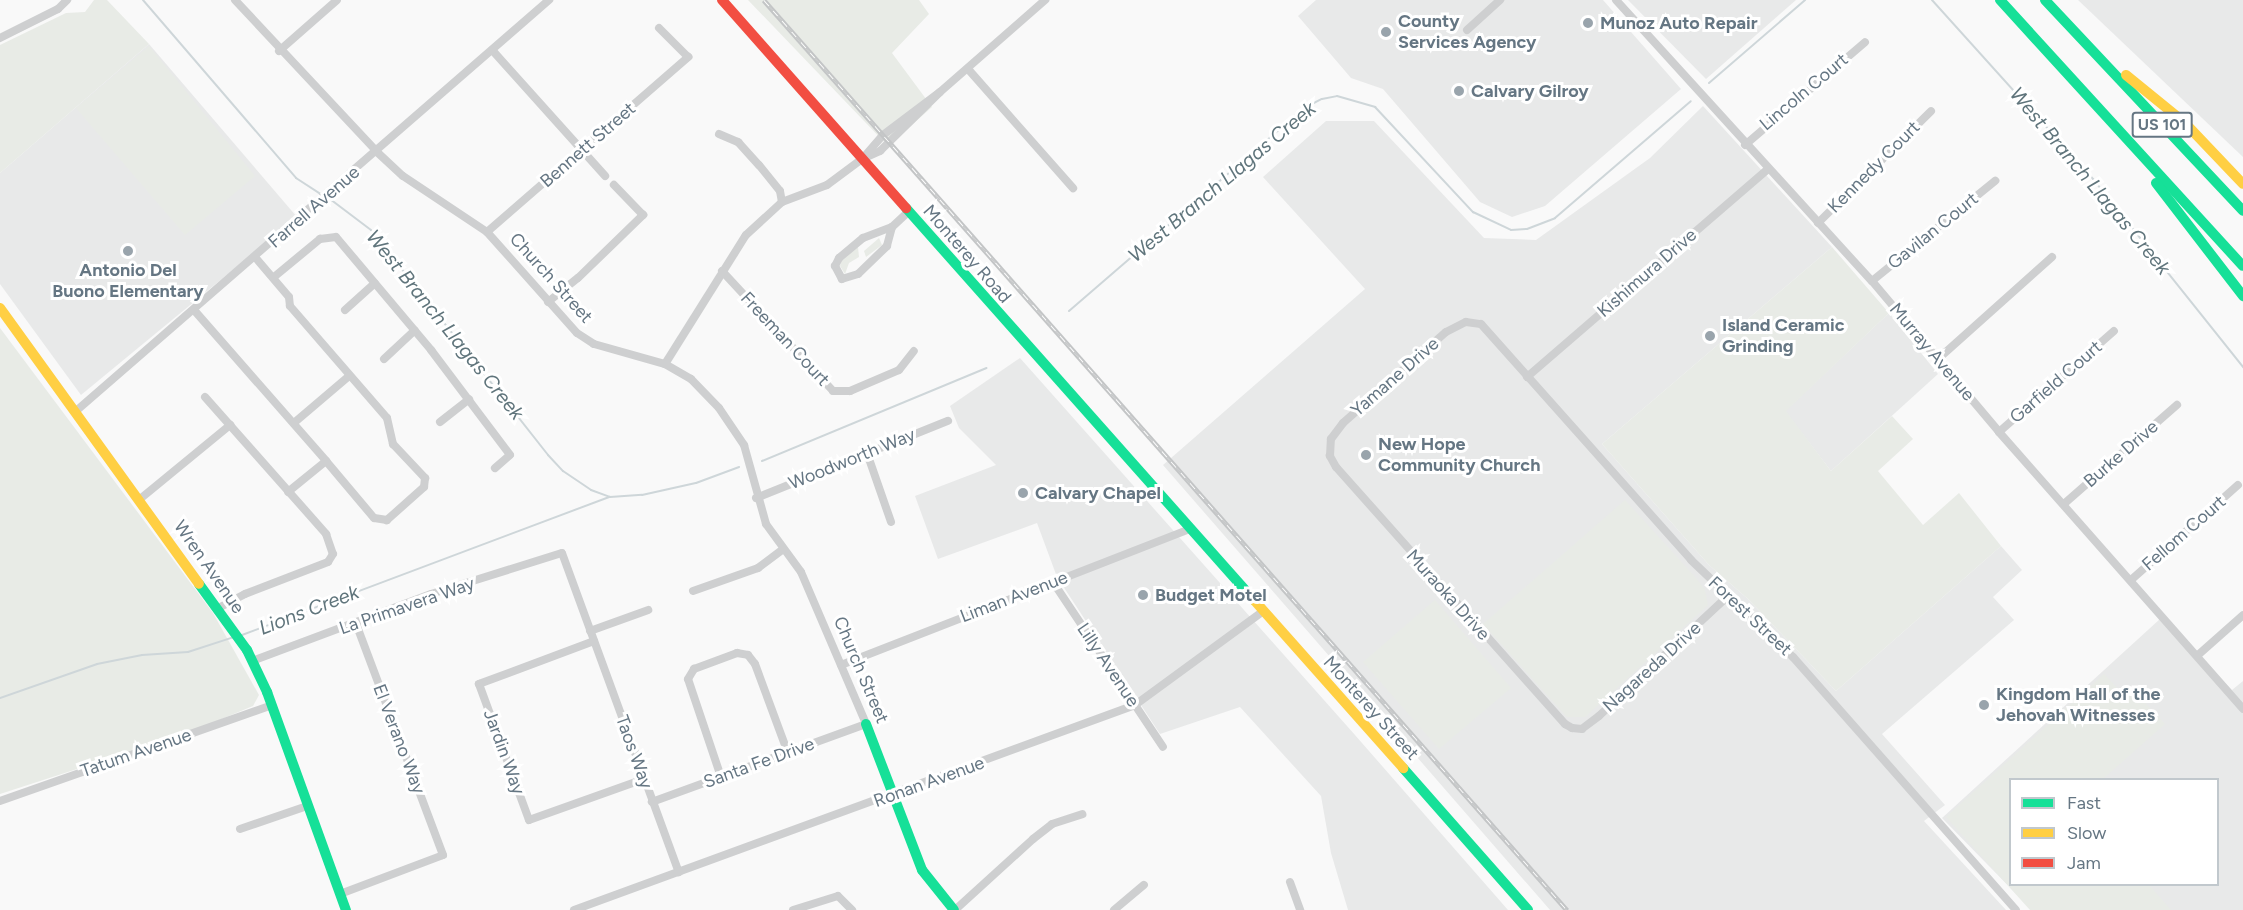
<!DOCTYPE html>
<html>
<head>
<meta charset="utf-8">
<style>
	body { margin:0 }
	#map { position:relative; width:2243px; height:910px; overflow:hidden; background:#f9f9f9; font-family:Figtree,sans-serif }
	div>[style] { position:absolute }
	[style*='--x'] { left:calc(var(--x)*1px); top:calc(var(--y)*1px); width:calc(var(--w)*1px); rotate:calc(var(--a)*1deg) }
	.built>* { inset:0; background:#e8e9e9 }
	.green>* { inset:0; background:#e8ebe6 }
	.stream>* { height:2px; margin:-1px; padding:0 1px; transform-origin:1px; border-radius:1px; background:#ced6d9 }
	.street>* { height:8px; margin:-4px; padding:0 4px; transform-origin:4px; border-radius:4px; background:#cecfd0 }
	.fast>* { height:10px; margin:-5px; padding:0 5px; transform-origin:5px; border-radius:5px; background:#16e098 }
	.slow>* { height:10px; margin:-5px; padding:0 5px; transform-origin:5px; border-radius:5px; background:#ffcf43 }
	.jam>* { height:10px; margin:-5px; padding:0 5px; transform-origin:5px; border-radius:5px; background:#f24e42 }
	.rail>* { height:4.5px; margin-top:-2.25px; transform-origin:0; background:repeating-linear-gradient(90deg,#fff 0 7px,#c3c5c6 0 14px); box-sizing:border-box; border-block:2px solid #c3c5c6 }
	.dots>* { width:16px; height:16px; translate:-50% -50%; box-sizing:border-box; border:3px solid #fff; border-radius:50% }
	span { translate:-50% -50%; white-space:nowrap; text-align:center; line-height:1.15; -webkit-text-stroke:6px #fff; paint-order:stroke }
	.shield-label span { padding:2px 4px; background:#fff; border:2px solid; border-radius:4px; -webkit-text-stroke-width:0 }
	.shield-label { font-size:16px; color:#657683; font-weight:700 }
	.poi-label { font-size:18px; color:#657683; font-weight:700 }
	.left { translate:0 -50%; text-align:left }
	.street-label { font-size:18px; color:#657683 }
	.water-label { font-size:20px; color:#60757c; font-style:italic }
	.legend { position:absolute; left:2009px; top:778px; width:210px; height:108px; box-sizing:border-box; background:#fff; border:2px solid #c1c8cd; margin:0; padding:8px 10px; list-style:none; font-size:18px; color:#657683 }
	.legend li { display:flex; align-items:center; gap:12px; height:30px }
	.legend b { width:30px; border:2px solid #c1c8cd }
</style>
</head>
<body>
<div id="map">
	<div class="built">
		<div style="clip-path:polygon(1316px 0,1603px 0,1681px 89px,1545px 206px,1512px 217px,1480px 202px,1383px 89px,1351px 78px,1298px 16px)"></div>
		<div style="clip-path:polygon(1628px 0,1796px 0,1706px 79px)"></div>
		<div style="clip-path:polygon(2078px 0,2243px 0,2243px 157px)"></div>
		<div style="clip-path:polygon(149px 44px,297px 217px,81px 395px,0 284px,0 173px)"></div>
		<div style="clip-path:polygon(1703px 106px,1832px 247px,1602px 444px,1709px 565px,1748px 599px,1836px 691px,2001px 546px,2022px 570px,1993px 597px,2014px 620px,1882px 734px,1945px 805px,1924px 821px,2006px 910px,1550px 910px,1163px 465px,1365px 289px,1263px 177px,1326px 121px,1374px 121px,1484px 238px,1536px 240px,1650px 158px)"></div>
		<div style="clip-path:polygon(1889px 313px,1938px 374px,1831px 471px,1785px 411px)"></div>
		<div style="clip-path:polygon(1020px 358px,1355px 735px,1508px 910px,1348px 910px,1331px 853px,1321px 796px,1240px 707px,1160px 734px,1057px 577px,1037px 523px,938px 559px,915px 496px,996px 465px,959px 428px,950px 406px)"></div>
		<div style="clip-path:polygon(evenodd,2160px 619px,2232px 690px,2243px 681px,2243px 910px,2032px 910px,1942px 818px,2160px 619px,2010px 780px,2218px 780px,2218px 884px,2010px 884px,2010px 780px)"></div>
	</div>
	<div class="green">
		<div style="clip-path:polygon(94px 0,107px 0,149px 44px,0 173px,0 45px,66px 13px,85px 12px)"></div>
		<div style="clip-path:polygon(748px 0,919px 0,929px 14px,892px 53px,932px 107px,888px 146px)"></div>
		<div style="clip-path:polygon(149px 46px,255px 176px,185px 235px,76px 108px)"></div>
		<div style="clip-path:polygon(879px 238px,882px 245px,866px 257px,864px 251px)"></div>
		<div style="clip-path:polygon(858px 247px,859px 257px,849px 263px,845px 274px,840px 266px,842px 259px)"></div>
		<div style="clip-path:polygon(1832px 247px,1889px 313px,1786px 411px,1831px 471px,1892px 416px,1913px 439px,1878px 471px,1923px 525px,1959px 493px,2001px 546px,1836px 691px,1748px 599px,1709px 565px,1602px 444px)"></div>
		<div style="clip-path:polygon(0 328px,213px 613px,259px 695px,253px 706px,188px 733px,0 794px)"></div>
		<div style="clip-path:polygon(1625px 500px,1697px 579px,1705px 590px,1708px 605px,1585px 717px,1567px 717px,1483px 624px)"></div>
		<div style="clip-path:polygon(1435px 600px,1511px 688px,1439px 749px,1363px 662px)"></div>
		<div style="clip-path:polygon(2104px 674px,2120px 691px,2130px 687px,2165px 724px,2103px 779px,2010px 780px,2010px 884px,2149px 885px,2171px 910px,2030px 910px,1946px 817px)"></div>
	</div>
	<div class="stream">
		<div style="--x:143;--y:0;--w:235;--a:49.3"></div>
		<div style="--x:296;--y:178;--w:30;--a:33"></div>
		<div style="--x:1932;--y:0;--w:241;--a:48"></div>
		<div style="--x:2093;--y:179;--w:241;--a:51.4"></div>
		<div style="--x:1709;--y:83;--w:127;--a:-40.8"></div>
		<div style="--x:326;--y:196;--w:56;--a:37.1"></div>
		<div style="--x:371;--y:230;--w:286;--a:51.8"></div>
		<div style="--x:548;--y:455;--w:22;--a:47"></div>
		<div style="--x:563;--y:471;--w:34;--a:34"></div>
		<div style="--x:591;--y:490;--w:20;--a:20"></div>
		<div style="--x:610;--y:497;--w:32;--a:-4"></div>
		<div style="--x:642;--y:495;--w:55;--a:-12.5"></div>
		<div style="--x:696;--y:483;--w:46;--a:-20.4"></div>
		<div style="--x:1069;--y:311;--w:311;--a:-40.8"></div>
		<div style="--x:1304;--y:108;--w:20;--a:-27"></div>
		<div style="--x:1322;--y:99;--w:15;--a:-11"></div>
		<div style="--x:1337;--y:96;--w:40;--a:16"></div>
		<div style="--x:1375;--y:107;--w:144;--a:47"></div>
		<div style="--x:1473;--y:212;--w:42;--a:25.3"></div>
		<div style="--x:1511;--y:230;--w:16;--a:-4"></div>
		<div style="--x:1527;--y:229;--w:30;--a:-21"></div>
		<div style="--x:1555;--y:218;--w:179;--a:-40.7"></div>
		<div style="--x:762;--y:461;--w:243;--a:-22.5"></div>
		<div style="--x:242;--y:635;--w:393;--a:-20.6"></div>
		<div style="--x:0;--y:698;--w:103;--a:-19.3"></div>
		<div style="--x:97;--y:664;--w:46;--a:-11.3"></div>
		<div style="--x:142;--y:655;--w:46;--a:-3.7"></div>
		<div style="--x:188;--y:652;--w:48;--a:-18.1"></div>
	</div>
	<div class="street">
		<div style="--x:235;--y:0;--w:208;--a:46.9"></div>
		<div style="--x:377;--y:152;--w:35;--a:43"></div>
		<div style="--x:403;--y:176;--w:101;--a:33.7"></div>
		<div style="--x:487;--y:232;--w:135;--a:48.3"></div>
		<div style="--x:577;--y:333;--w:20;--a:33"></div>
		<div style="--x:594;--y:344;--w:74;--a:15.7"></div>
		<div style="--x:665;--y:364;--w:30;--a:30"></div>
		<div style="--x:691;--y:379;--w:40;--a:46"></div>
		<div style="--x:719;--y:408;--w:45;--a:56"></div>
		<div style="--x:744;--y:445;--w:82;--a:74.4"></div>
		<div style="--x:766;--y:524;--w:59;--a:53.9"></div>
		<div style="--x:801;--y:572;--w:165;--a:66.8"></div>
		<div style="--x:866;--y:724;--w:228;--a:160"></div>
		<div style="--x:1616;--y:0;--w:380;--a:47.7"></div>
		<div style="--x:1872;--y:281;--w:197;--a:49.9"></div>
		<div style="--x:1999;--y:432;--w:369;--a:48.6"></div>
		<div style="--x:1467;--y:30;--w:45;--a:-42.3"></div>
		<div style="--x:0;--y:38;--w:65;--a:-26.6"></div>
		<div style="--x:58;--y:9;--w:13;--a:-45"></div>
		<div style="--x:279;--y:51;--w:77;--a:-41.3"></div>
		<div style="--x:493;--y:51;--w:168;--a:48.1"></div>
		<div style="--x:968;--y:69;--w:159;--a:48.6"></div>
		<div style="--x:719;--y:134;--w:21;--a:23"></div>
		<div style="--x:738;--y:142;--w:31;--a:48"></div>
		<div style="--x:759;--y:165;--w:33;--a:51"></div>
		<div style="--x:780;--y:191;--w:11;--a:80"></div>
		<div style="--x:1745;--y:145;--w:158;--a:-40.6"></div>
		<div style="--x:863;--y:158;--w:30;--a:-49"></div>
		<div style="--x:883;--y:135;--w:71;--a:-37"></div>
		<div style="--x:940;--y:92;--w:140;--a:-41.2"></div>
		<div style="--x:1818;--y:223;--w:159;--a:-44.7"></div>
		<div style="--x:892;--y:227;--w:20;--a:105"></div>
		<div style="--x:887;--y:246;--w:40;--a:136"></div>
		<div style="--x:858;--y:274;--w:17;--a:163"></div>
		<div style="--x:842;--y:279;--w:15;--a:-118"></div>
		<div style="--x:835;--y:266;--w:9;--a:-63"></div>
		<div style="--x:839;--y:258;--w:31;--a:-40"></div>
		<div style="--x:863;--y:238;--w:31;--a:-21"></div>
		<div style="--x:892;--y:227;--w:22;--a:-43"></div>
		<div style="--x:487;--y:232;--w:267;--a:-41"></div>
		<div style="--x:688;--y:57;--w:41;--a:-135"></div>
		<div style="--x:255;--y:257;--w:52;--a:49.6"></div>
		<div style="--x:289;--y:297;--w:9;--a:84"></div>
		<div style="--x:290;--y:306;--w:148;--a:49.1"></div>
		<div style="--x:387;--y:418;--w:27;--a:77"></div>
		<div style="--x:393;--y:444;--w:47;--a:46.7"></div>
		<div style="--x:425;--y:478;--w:9;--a:96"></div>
		<div style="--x:424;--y:487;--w:50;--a:138.3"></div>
		<div style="--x:387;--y:520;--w:13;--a:-171"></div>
		<div style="--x:374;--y:518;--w:75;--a:-130.1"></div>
		<div style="--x:722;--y:271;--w:163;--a:47.2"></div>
		<div style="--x:833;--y:391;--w:17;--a:0"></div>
		<div style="--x:850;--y:391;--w:53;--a:-23.2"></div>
		<div style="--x:899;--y:370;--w:24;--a:-52"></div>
		<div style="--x:274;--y:277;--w:60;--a:-39.6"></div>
		<div style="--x:320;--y:239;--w:16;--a:-7"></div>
		<div style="--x:336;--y:237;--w:148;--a:49.9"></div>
		<div style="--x:431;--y:350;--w:131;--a:53"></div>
		<div style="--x:510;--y:455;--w:20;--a:139"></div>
		<div style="--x:1872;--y:281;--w:159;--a:-39.1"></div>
		<div style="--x:548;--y:302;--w:38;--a:-39"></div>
		<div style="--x:578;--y:278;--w:91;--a:-44.1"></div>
		<div style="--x:643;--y:215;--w:42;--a:-134"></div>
		<div style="--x:194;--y:310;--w:201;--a:48.8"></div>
		<div style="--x:326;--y:461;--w:49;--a:140.8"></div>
		<div style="--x:345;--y:310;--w:40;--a:-42"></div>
		<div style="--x:384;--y:359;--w:42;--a:-43.1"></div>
		<div style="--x:1938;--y:359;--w:153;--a:-41.8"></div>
		<div style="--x:665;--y:364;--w:152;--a:-57.9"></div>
		<div style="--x:746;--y:235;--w:49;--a:-42.5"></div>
		<div style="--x:782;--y:202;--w:48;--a:-20.7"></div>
		<div style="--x:827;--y:185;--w:44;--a:-36.6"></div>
		<div style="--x:862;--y:159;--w:20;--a:-24"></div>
		<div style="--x:880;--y:151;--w:84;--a:-44.5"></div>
		<div style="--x:1527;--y:377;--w:317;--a:-40.8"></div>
		<div style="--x:205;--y:397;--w:183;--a:48.5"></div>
		<div style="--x:326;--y:534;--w:21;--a:71"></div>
		<div style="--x:333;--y:554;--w:9;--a:122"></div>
		<div style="--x:328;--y:562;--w:89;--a:158.9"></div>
		<div style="--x:245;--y:594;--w:30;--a:152"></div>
		<div style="--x:76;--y:411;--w:627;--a:-40.99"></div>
		<div style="--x:295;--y:422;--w:71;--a:-40.4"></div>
		<div style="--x:440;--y:422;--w:37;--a:-38"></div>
		<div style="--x:1999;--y:432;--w:153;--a:-41.3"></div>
		<div style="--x:867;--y:453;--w:73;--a:70.8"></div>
		<div style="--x:756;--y:498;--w:207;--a:-21.9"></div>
		<div style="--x:140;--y:499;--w:117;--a:-39.4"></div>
		<div style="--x:2065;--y:503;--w:149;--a:-41.2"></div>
		<div style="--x:2131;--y:580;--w:143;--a:-41.6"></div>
		<div style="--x:1053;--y:582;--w:198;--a:56.3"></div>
		<div style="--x:693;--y:591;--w:69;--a:-19.5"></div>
		<div style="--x:758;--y:568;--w:30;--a:-37"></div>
		<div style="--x:1728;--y:596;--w:176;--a:137.1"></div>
		<div style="--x:1599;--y:716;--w:21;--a:143"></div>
		<div style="--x:1582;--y:729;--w:10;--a:-174"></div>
		<div style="--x:1572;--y:728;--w:8;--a:-150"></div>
		<div style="--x:1565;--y:724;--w:344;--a:-131.7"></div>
		<div style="--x:1336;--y:467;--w:13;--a:-119"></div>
		<div style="--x:1330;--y:456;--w:17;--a:-87"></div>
		<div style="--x:1331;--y:439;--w:20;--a:-53"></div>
		<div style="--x:1343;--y:423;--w:137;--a:-41.5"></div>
		<div style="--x:1446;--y:332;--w:22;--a:-27"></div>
		<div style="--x:1466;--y:322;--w:15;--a:8"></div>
		<div style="--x:1481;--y:324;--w:316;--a:48.3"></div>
		<div style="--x:1691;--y:560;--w:141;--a:43.6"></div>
		<div style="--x:1793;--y:657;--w:337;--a:48.6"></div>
		<div style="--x:590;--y:631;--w:62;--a:-19.9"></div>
		<div style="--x:594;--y:641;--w:123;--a:159.5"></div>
		<div style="--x:479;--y:684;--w:145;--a:69.8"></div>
		<div style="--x:529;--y:820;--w:122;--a:-19.6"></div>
		<div style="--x:2198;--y:655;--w:60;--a:-41.6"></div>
		<div style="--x:252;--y:661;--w:191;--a:-20.5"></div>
		<div style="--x:431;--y:594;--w:137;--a:-17.4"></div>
		<div style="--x:562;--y:553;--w:340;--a:69.9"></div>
		<div style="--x:841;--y:665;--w:372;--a:-21.3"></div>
		<div style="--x:721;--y:777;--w:103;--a:-108.6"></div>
		<div style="--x:688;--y:679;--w:12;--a:-59"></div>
		<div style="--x:694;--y:669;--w:46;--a:-20.4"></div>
		<div style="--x:737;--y:653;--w:11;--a:10"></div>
		<div style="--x:748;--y:655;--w:11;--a:52"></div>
		<div style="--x:755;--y:664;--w:95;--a:69.7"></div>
		<div style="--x:0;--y:801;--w:288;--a:-19.4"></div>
		<div style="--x:240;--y:829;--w:71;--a:-18.9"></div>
		<div style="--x:1290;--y:882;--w:30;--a:70"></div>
		<div style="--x:340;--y:894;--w:110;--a:-20.7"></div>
		<div style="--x:443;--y:855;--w:248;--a:-110.6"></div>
		<div style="--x:574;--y:910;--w:597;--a:-20.07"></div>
		<div style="--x:1135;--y:705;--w:157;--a:-36.2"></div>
		<div style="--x:793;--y:910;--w:47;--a:-17.3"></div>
		<div style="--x:838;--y:896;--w:20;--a:45"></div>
		<div style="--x:955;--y:910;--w:105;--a:-42.3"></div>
		<div style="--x:1033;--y:839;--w:24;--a:-38"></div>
		<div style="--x:1052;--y:824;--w:32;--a:-18"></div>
		<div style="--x:1114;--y:910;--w:39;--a:-40"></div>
	</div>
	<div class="fast">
		<div style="--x:2000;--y:0;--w:360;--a:47.6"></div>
		<div style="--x:2045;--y:0;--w:289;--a:46.8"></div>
		<div style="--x:2156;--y:183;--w:143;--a:52.4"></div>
		<div style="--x:906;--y:208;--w:524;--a:48.4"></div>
		<div style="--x:199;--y:584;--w:82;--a:54"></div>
		<div style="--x:247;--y:650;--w:47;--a:64.5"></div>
		<div style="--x:267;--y:692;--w:232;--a:70.1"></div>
		<div style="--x:866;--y:724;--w:156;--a:69"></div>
		<div style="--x:922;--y:870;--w:51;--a:51.3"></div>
		<div style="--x:1403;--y:768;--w:189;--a:48.6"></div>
	</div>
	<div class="slow">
		<div style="--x:2126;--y:75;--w:76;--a:39.1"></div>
		<div style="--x:2185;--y:123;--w:84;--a:46.4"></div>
		<div style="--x:0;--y:308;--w:340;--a:54.2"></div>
		<div style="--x:1254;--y:600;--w:225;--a:48.4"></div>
	</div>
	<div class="jam">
		<div style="--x:722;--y:0;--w:278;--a:48.5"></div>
	</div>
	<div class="rail">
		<div style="--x:764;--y:0;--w:1214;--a:48.57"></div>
	</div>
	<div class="dots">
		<div style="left:1588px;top:23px;background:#99a4ac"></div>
		<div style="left:1386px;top:32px;background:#99a4ac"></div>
		<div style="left:1459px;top:91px;background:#99a4ac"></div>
		<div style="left:128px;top:251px;background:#99a4ac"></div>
		<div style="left:1710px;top:336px;background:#99a4ac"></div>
		<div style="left:1366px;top:455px;background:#99a4ac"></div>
		<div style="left:1023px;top:493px;background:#99a4ac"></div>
		<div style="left:1143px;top:595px;background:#99a4ac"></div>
		<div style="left:1984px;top:705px;background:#99a4ac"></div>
	</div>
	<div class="shield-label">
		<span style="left:2162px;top:125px">US 101</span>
	</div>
	<div class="poi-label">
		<span class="left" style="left:1398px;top:32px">County<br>Services Agency</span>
		<span class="left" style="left:1600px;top:23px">Munoz Auto Repair</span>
		<span class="left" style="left:1471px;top:91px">Calvary Gilroy</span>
		<span style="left:128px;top:281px">Antonio Del<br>Buono Elementary</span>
		<span class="left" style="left:1722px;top:336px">Island Ceramic<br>Grinding</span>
		<span class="left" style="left:1378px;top:455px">New Hope<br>Community Church</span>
		<span class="left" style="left:1035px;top:493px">Calvary Chapel</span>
		<span class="left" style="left:1155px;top:595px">Budget Motel</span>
		<span class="left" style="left:1996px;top:705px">Kingdom Hall of the<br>Jehovah Witnesses</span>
	</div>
	<div class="street-label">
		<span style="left:1804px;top:92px;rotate:-40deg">Lincoln Court</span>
		<span style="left:588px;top:145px;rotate:-41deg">Bennett Street</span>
		<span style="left:1874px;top:167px;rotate:-45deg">Kennedy Court</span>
		<span style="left:314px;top:207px;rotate:-41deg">Farrell Avenue</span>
		<span style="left:1933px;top:231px;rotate:-39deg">Gavilan Court</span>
		<span style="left:967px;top:254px;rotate:49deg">Monterey Road</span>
		<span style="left:1647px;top:273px;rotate:-41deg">Kishimura Drive</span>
		<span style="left:551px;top:278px;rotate:48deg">Church Street</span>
		<span style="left:785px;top:339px;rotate:47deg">Freeman Court</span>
		<span style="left:1932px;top:352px;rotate:50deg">Murray Avenue</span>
		<span style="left:1395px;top:377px;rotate:-41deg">Yamane Drive</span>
		<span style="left:2056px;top:382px;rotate:-41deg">Garfield Court</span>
		<span style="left:2121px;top:454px;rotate:-41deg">Burke Drive</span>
		<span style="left:852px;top:459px;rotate:-22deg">Woodworth Way</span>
		<span style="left:2184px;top:533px;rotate:-41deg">Fellom Court</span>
		<span style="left:209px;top:567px;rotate:55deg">Wren Avenue</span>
		<span style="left:1448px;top:595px;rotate:48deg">Muraoka Drive</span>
		<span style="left:1014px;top:597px;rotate:-21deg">Liman Avenue</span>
		<span style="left:407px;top:606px;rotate:-19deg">La Primavera Way</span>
		<span style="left:1750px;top:616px;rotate:43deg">Forest Street</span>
		<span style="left:1108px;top:665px;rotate:56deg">Lilly Avenue</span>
		<span style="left:1652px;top:667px;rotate:-42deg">Nagareda Drive</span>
		<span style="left:861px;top:670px;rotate:67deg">Church Street</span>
		<span style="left:1371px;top:708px;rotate:48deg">Monterey Street</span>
		<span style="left:399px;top:739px;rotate:69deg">El Verano Way</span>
		<span style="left:504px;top:752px;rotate:70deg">Jardin Way</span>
		<span style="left:634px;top:752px;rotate:70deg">Taos Way</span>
		<span style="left:136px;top:753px;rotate:-19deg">Tatum Avenue</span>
		<span style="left:759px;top:763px;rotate:-20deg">Santa Fe Drive</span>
		<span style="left:929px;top:782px;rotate:-20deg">Ronan Avenue</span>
	</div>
	<div class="water-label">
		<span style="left:2090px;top:181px;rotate:50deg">West Branch Llagas Creek</span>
		<span style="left:1222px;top:182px;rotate:-40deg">West Branch Llagas Creek</span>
		<span style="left:445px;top:325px;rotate:51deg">West Branch Llagas Creek</span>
		<span style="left:309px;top:610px;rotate:-21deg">Lions Creek</span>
	</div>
	<ul class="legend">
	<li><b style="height:8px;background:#16e098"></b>Fast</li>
	<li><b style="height:8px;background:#ffcf43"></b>Slow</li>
	<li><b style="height:8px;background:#f24e42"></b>Jam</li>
	</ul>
</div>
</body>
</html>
